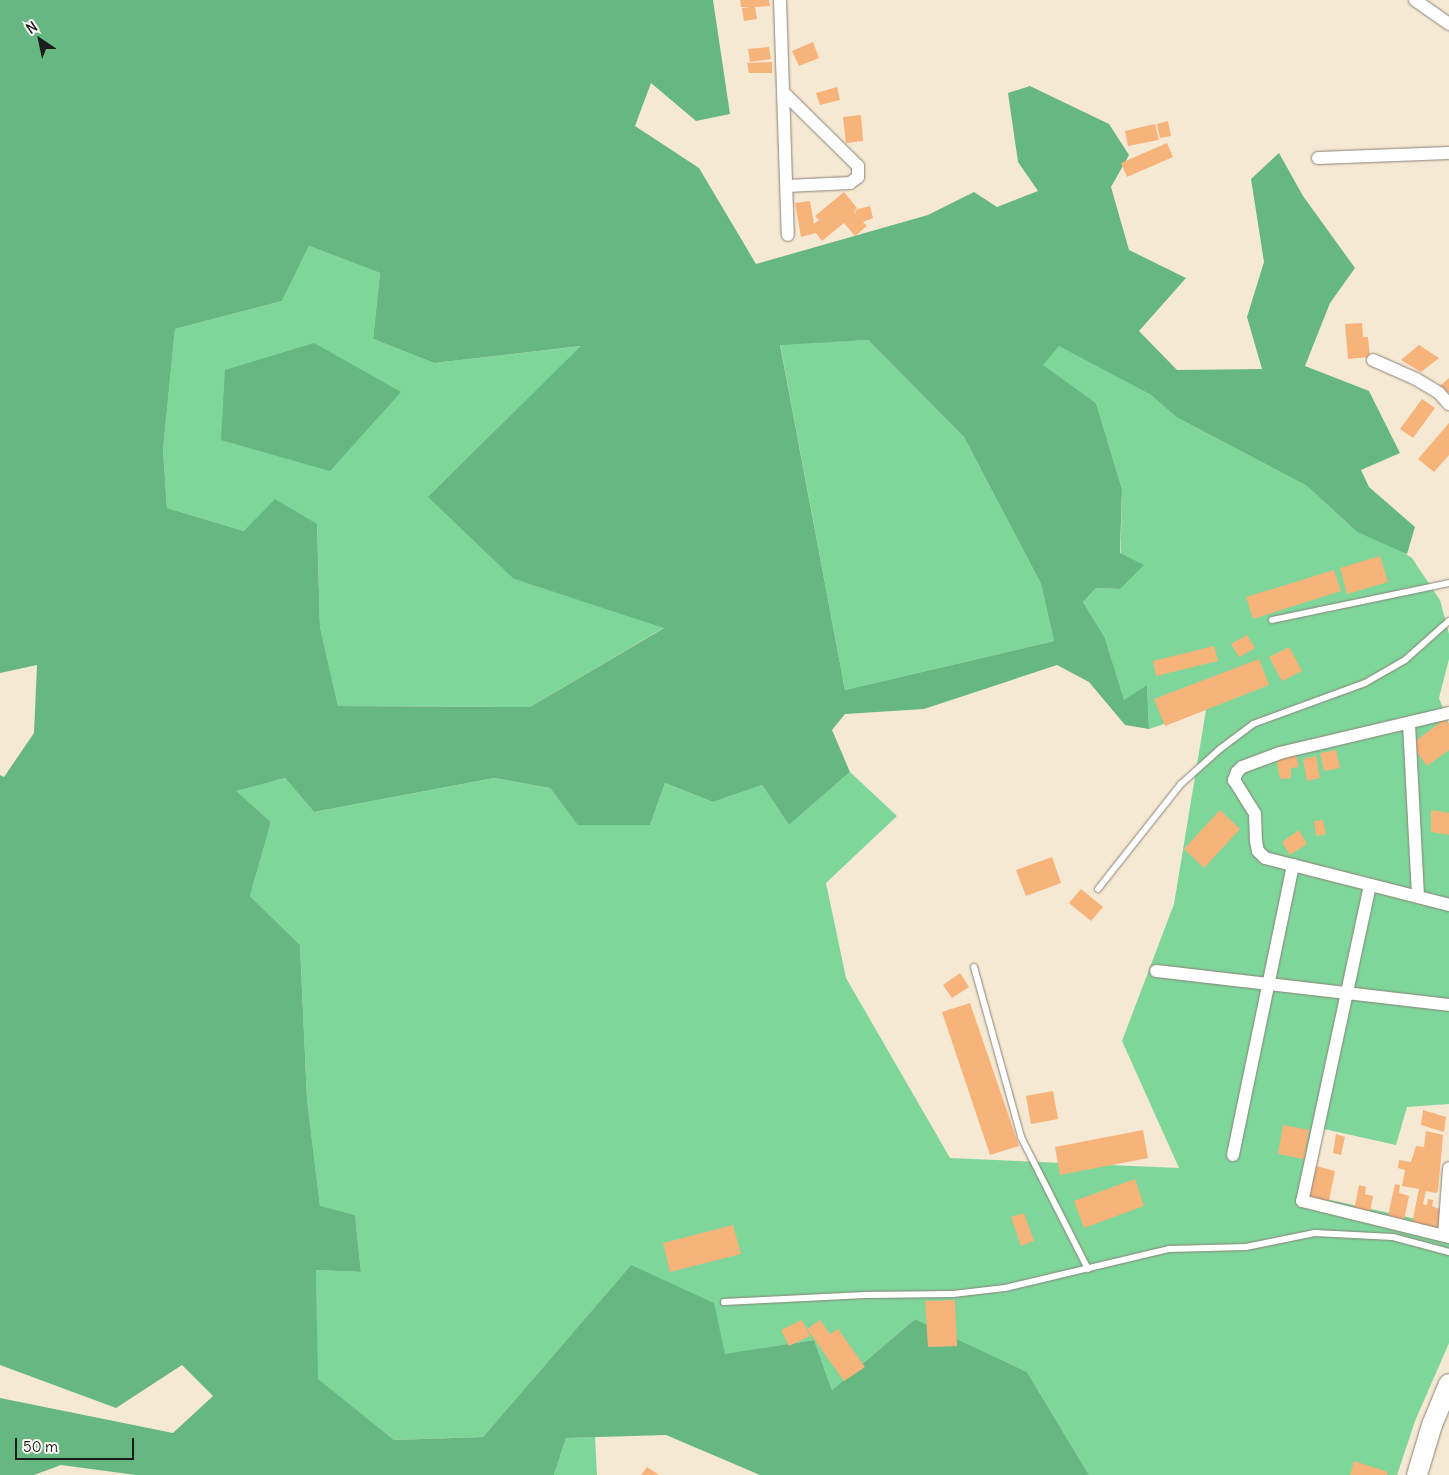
<!DOCTYPE html>
<html>
<head>
<meta charset="utf-8">
<style>
	body { margin:0 }
	#map { position:relative; width:1449px; height:1475px; overflow:hidden; background:#f6e9d3; font-family:Delius,sans-serif }
	div>[style] { position:absolute }
	[style*='--x'] { left:calc(var(--x)*1px); top:calc(var(--y)*1px); width:calc(var(--w)*1px); rotate:calc(var(--a)*1deg) }
	.green>* { inset:0; background:#7fd69b }
	.forest>* { inset:0; background:#67b783 }
	.building>* { inset:0; background:#f6b37a }
	.roads { filter:drop-shadow(0 0 1px #898278) drop-shadow(0 0 1px #898278) }
	.service>* { height:6px; margin:-3px; padding:0 3px; transform-origin:3px; border-radius:3px; background:#fff }
	.minor>* { height:12px; margin:-6px; padding:0 6px; transform-origin:6px; border-radius:6px; background:#fff }
	.trunk>* { height:20px; margin:-10px; padding:0 10px; transform-origin:10px; border-radius:10px; background:#fff }
	span { translate:-50% -50%; white-space:nowrap; text-align:center; line-height:1.15; -webkit-text-stroke:5px #fdfcf7; paint-order:stroke }
	.north { position:absolute; left:15px; top:15px; width:50px; height:50px; -webkit-text-stroke:4px #fdfcf7; paint-order:stroke; rotate:326deg; font-size:14px; font-weight:700; line-height:20px; text-align:center; color:#1c1c1c }
	.north::after { content:''; display:block; margin:auto; width:18px; height:22px; background:#1c1c1c; clip-path:polygon(50% 0,100% 100%,50% 72%,0 100%) }
	.scale { position:absolute; left:15px; top:1438px; width:119px; height:22px; box-sizing:border-box; border:2px solid #1c1c1c; border-top:0; padding-left:6px; font-size:15px; line-height:18px; white-space:nowrap; color:#1c1c1c; -webkit-text-stroke:4px #fdfcf7; paint-order:stroke }
</style>
</head>
<body>
<div id="map">
	<div class="green">
		<div style="clip-path:polygon(309px 246px,380px 273px,373px 339px,434px 363px,582px 346px,514px 579px,665px 627px,530px 707px,338px 706px,320px 627px,317px 524px,244px 531px,167px 508px,163px 450px,175px 329px,282px 301px)"></div>
		<div style="clip-path:polygon(868px 340px,964px 437px,1041px 584px,1054px 641px,845px 690px,780px 344px)"></div>
		<div style="clip-path:polygon(1059px 345px,1151px 395px,1176px 417px,1307px 486px,1357px 532px,1397px 548px,1412px 558px,1440px 600px,1449px 634px,1449px 659px,1439px 698px,1449px 724px,1449px 1104px,1407px 1107px,1396px 1145px,1324px 1129px,1307px 1195px,1449px 1226px,1449px 1343px,1415px 1421px,1397px 1475px,1089px 1475px,1027px 1372px,915px 1319px,832px 1390px,814px 1340px,725px 1355px,631px 1265px,483px 1437px,394px 1440px,317px 1379px,316px 1270px,361px 1272px,355px 1215px,320px 1207px,307px 1099px,300px 945px,250px 896px,271px 822px,235px 791px,285px 778px,314px 812px,494px 778px,550px 788px,578px 824px,650px 825px,665px 783px,713px 802px,762px 785px,789px 825px,850px 772px,897px 816px,826px 883px,846px 978px,950px 1158px,1179px 1168px,1122px 1041px,1174px 904px,1206px 710px,1149px 729px,1147px 685px,1124px 701px,1105px 638px,1083px 602px,1096px 588px,1120px 589px,1122px 489px,1096px 403px,1042px 365px)"></div>
		<div style="clip-path:polygon(595px 1437px,597px 1475px,554px 1475px,566px 1438px)"></div>
	</div>
	<div class="forest">
		<div style="clip-path:polygon(evenodd,0 0,713px 0,730px 114px,696px 121px,651px 83px,635px 126px,699px 168px,756px 264px,928px 215px,974px 192px,997px 207px,1038px 191px,1018px 162px,1008px 93px,1030px 86px,1109px 124px,1129px 155px,1111px 187px,1129px 250px,1186px 278px,1139px 331px,1177px 370px,1262px 369px,1247px 317px,1264px 262px,1251px 179px,1279px 153px,1303px 196px,1355px 268px,1330px 303px,1305px 366px,1369px 391px,1400px 453px,1361px 470px,1369px 487px,1415px 527px,1407px 554px,1357px 532px,1307px 486px,1176px 417px,1151px 395px,1059px 346px,1043px 365px,1096px 403px,1122px 489px,1120px 553px,1144px 565px,1120px 589px,1096px 588px,1083px 602px,1105px 638px,1124px 700px,1147px 685px,1149px 729px,1125px 725px,1089px 682px,1057px 665px,924px 709px,845px 714px,832px 730px,850px 772px,789px 825px,762px 785px,713px 802px,665px 783px,650px 825px,578px 825px,550px 788px,494px 778px,314px 812px,285px 778px,236px 791px,271px 822px,250px 896px,300px 945px,307px 1099px,320px 1206px,355px 1215px,361px 1272px,316px 1270px,318px 1379px,394px 1440px,483px 1437px,631px 1265px,714px 1303px,725px 1354px,814px 1340px,832px 1390px,915px 1319px,1027px 1372px,1089px 1475px,760px 1475px,666px 1435px,566px 1438px,554px 1475px,136px 1475px,61px 1465px,34px 1475px,0 1475px,0 1398px,173px 1433px,213px 1396px,182px 1365px,116px 1408px,0 1365px,0 775px,4px 777px,34px 733px,37px 665px,0 673px,0 0,309px 246px,380px 273px,373px 339px,434px 363px,581px 346px,428px 497px,514px 579px,664px 628px,530px 707px,338px 706px,320px 627px,317px 524px,275px 499px,244px 531px,167px 508px,163px 450px,175px 329px,282px 301px,309px 246px,0 0,868px 340px,964px 437px,1041px 584px,1054px 641px,845px 690px,780px 345px,868px 340px)"></div>
		<div style="clip-path:polygon(314px 343px,401px 392px,330px 471px,221px 440px,225px 370px)"></div>
	</div>
	<div class="building">
		<div style="clip-path:polygon(740px 0,769px 0,770px 6px,755px 7px,757px 19px,744px 21px,742px 8px,750px 7px,741px 7px)"></div>
		<div style="clip-path:polygon(813px 42px,819px 58px,799px 66px,792px 51px)"></div>
		<div style="clip-path:polygon(769px 47px,771px 59px,750px 62px,748px 49px)"></div>
		<div style="clip-path:polygon(772px 62px,772px 73px,749px 73px,747px 63px)"></div>
		<div style="clip-path:polygon(837px 87px,840px 100px,820px 105px,816px 93px)"></div>
		<div style="clip-path:polygon(861px 115px,863px 141px,846px 143px,843px 117px)"></div>
		<div style="clip-path:polygon(1168px 121px,1171px 136px,1160px 138px,1157px 124px)"></div>
		<div style="clip-path:polygon(1155px 124px,1159px 140px,1128px 146px,1125px 131px)"></div>
		<div style="clip-path:polygon(1167px 143px,1173px 157px,1127px 177px,1121px 163px)"></div>
		<div style="clip-path:polygon(844px 192px,857px 208px,854px 211px,856px 214px,855px 210px,870px 206px,873px 218px,863px 222px,867px 226px,855px 236px,844px 223px,822px 241px,816px 233px,801px 237px,795px 203px,810px 201px,814px 224px,819px 220px,815px 216px)"></div>
		<div style="clip-path:polygon(1362px 323px,1363px 337px,1368px 337px,1370px 357px,1348px 359px,1345px 324px)"></div>
		<div style="clip-path:polygon(1419px 345px,1439px 358px,1421px 372px,1401px 360px)"></div>
		<div style="clip-path:polygon(1449px 378px,1449px 393px,1440px 386px)"></div>
		<div style="clip-path:polygon(1422px 399px,1435px 408px,1413px 438px,1400px 429px)"></div>
		<div style="clip-path:polygon(1449px 423px,1449px 455px,1434px 472px,1418px 459px)"></div>
		<div style="clip-path:polygon(1380px 556px,1388px 582px,1347px 594px,1340px 568px)"></div>
		<div style="clip-path:polygon(1334px 570px,1341px 591px,1253px 619px,1246px 597px)"></div>
		<div style="clip-path:polygon(1247px 635px,1255px 648px,1239px 657px,1231px 644px)"></div>
		<div style="clip-path:polygon(1214px 646px,1218px 661px,1156px 676px,1153px 661px)"></div>
		<div style="clip-path:polygon(1289px 647px,1302px 671px,1282px 681px,1269px 657px)"></div>
		<div style="clip-path:polygon(1259px 659px,1269px 685px,1165px 726px,1154px 699px)"></div>
		<div style="clip-path:polygon(1445px 719px,1449px 724px,1449px 750px,1427px 766px,1411px 744px)"></div>
		<div style="clip-path:polygon(1336px 750px,1340px 768px,1324px 771px,1320px 753px)"></div>
		<div style="clip-path:polygon(1296px 755px,1299px 767px,1291px 768px,1291px 778px,1280px 779px,1276px 757px)"></div>
		<div style="clip-path:polygon(1316px 756px,1320px 778px,1307px 781px,1303px 759px)"></div>
		<div style="clip-path:polygon(1220px 810px,1240px 829px,1204px 868px,1184px 849px)"></div>
		<div style="clip-path:polygon(1431px 810px,1449px 813px,1449px 835px,1431px 832px)"></div>
		<div style="clip-path:polygon(1323px 820px,1326px 834px,1316px 836px,1314px 821px)"></div>
		<div style="clip-path:polygon(1299px 830px,1307px 844px,1290px 855px,1282px 842px)"></div>
		<div style="clip-path:polygon(1052px 857px,1061px 883px,1026px 896px,1016px 870px)"></div>
		<div style="clip-path:polygon(1081px 889px,1103px 907px,1091px 921px,1069px 903px)"></div>
		<div style="clip-path:polygon(960px 973px,969px 987px,952px 998px,943px 985px)"></div>
		<div style="clip-path:polygon(970px 1003px,1019px 1146px,990px 1155px,942px 1012px)"></div>
		<div style="clip-path:polygon(1053px 1091px,1058px 1119px,1031px 1124px,1026px 1096px)"></div>
		<div style="clip-path:polygon(1423px 1110px,1446px 1117px,1444px 1132px,1421px 1125px)"></div>
		<div style="clip-path:polygon(1283px 1125px,1309px 1130px,1304px 1159px,1278px 1154px)"></div>
		<div style="clip-path:polygon(1143px 1130px,1148px 1158px,1060px 1175px,1055px 1147px)"></div>
		<div style="clip-path:polygon(1426px 1131px,1443px 1135px,1438px 1191px,1436px 1193px,1426px 1191px,1423px 1204px,1427px 1205px,1428px 1199px,1433px 1200px,1432px 1206px,1442px 1210px,1437px 1230px,1412px 1223px,1419px 1189px,1402px 1186px,1405px 1170px,1398px 1168px,1399px 1160px,1411px 1162px,1416px 1146px,1424px 1147px)"></div>
		<div style="clip-path:polygon(1336px 1134px,1345px 1137px,1341px 1155px,1333px 1153px)"></div>
		<div style="clip-path:polygon(1316px 1166px,1335px 1171px,1328px 1206px,1309px 1201px)"></div>
		<div style="clip-path:polygon(1135px 1179px,1144px 1206px,1084px 1228px,1074px 1201px)"></div>
		<div style="clip-path:polygon(1395px 1184px,1400px 1185px,1399px 1193px,1409px 1196px,1404px 1220px,1388px 1216px)"></div>
		<div style="clip-path:polygon(1359px 1185px,1366px 1187px,1365px 1194px,1373px 1196px,1370px 1213px,1354px 1211px)"></div>
		<div style="clip-path:polygon(1024px 1213px,1034px 1241px,1021px 1246px,1011px 1217px)"></div>
		<div style="clip-path:polygon(733px 1225px,741px 1254px,670px 1272px,663px 1243px)"></div>
		<div style="clip-path:polygon(955px 1300px,957px 1346px,928px 1347px,925px 1301px)"></div>
		<div style="clip-path:polygon(802px 1320px,810px 1336px,789px 1346px,781px 1330px)"></div>
		<div style="clip-path:polygon(820px 1320px,830px 1334px,838px 1329px,865px 1367px,844px 1381px,807px 1329px)"></div>
		<div style="clip-path:polygon(1354px 1461px,1388px 1472px,1387px 1475px,1350px 1475px)"></div>
		<div style="clip-path:polygon(647px 1467px,659px 1475px,641px 1475px)"></div>
	</div>
	<div class="roads">
		<div class="service">
			<div style="--x:1272;--y:620;--w:181;--a:-11.8"></div>
			<div style="--x:1098;--y:889;--w:134;--a:-51.7"></div>
			<div style="--x:1181;--y:784;--w:52;--a:-41.9"></div>
			<div style="--x:1220;--y:749;--w:41;--a:-37.1"></div>
			<div style="--x:1253;--y:724;--w:119;--a:-20.1"></div>
			<div style="--x:1365;--y:683;--w:46;--a:-29.9"></div>
			<div style="--x:1405;--y:660;--w:59;--a:-41.6"></div>
			<div style="--x:974;--y:967;--w:176;--a:74.5"></div>
			<div style="--x:1021;--y:1137;--w:148;--a:63.1"></div>
			<div style="--x:724;--y:1302;--w:141;--a:-2.8"></div>
			<div style="--x:865;--y:1295;--w:88;--a:-0.7"></div>
			<div style="--x:953;--y:1294;--w:52;--a:-6.6"></div>
			<div style="--x:1005;--y:1288;--w:169;--a:-13.4"></div>
			<div style="--x:1169;--y:1249;--w:77;--a:-1.5"></div>
			<div style="--x:1246;--y:1247;--w:70;--a:-11.5"></div>
			<div style="--x:1315;--y:1233;--w:78;--a:2.9"></div>
			<div style="--x:1393;--y:1237;--w:58;--a:15"></div>
		</div>
		<div class="minor">
			<div style="--x:780;--y:0;--w:235;--a:88.1"></div>
			<div style="--x:1415;--y:0;--w:42;--a:35.2"></div>
			<div style="--x:783;--y:92;--w:105;--a:44.6"></div>
			<div style="--x:858;--y:166;--w:11;--a:90"></div>
			<div style="--x:858;--y:177;--w:10;--a:143"></div>
			<div style="--x:850;--y:183;--w:63;--a:177.3"></div>
			<div style="--x:1318;--y:158;--w:131;--a:-2.2"></div>
			<div style="--x:1373;--y:360;--w:47;--a:23.8"></div>
			<div style="--x:1416;--y:379;--w:27;--a:31"></div>
			<div style="--x:1439;--y:393;--w:15;--a:48"></div>
			<div style="--x:1449;--y:713;--w:174;--a:166.7"></div>
			<div style="--x:1280;--y:753;--w:40;--a:159.8"></div>
			<div style="--x:1242;--y:767;--w:7;--a:135"></div>
			<div style="--x:1237;--y:772;--w:9;--a:111"></div>
			<div style="--x:1234;--y:780;--w:40;--a:58"></div>
			<div style="--x:1255;--y:814;--w:27;--a:88"></div>
			<div style="--x:1256;--y:841;--w:10;--a:79"></div>
			<div style="--x:1258;--y:851;--w:10;--a:45"></div>
			<div style="--x:1265;--y:858;--w:190;--a:14.3"></div>
			<div style="--x:1409;--y:724;--w:173;--a:87"></div>
			<div style="--x:1370;--y:885;--w:323;--a:102.1"></div>
			<div style="--x:1302;--y:1201;--w:151;--a:13.8"></div>
			<div style="--x:1156;--y:971;--w:295;--a:6.6"></div>
			<div style="--x:1233;--y:1155;--w:296;--a:-78.3"></div>
			<div style="--x:1444;--y:1235;--w:67;--a:-85.7"></div>
		</div>
		<div class="trunk">
			<div style="--x:1417;--y:1475;--w:52;--a:-73.3"></div>
			<div style="--x:1432;--y:1425;--w:44;--a:-67.5"></div>
		</div>
	</div>
	<div class="north">N</div>
	<div class="scale">50 m</div>
</div>
</body>
</html>
